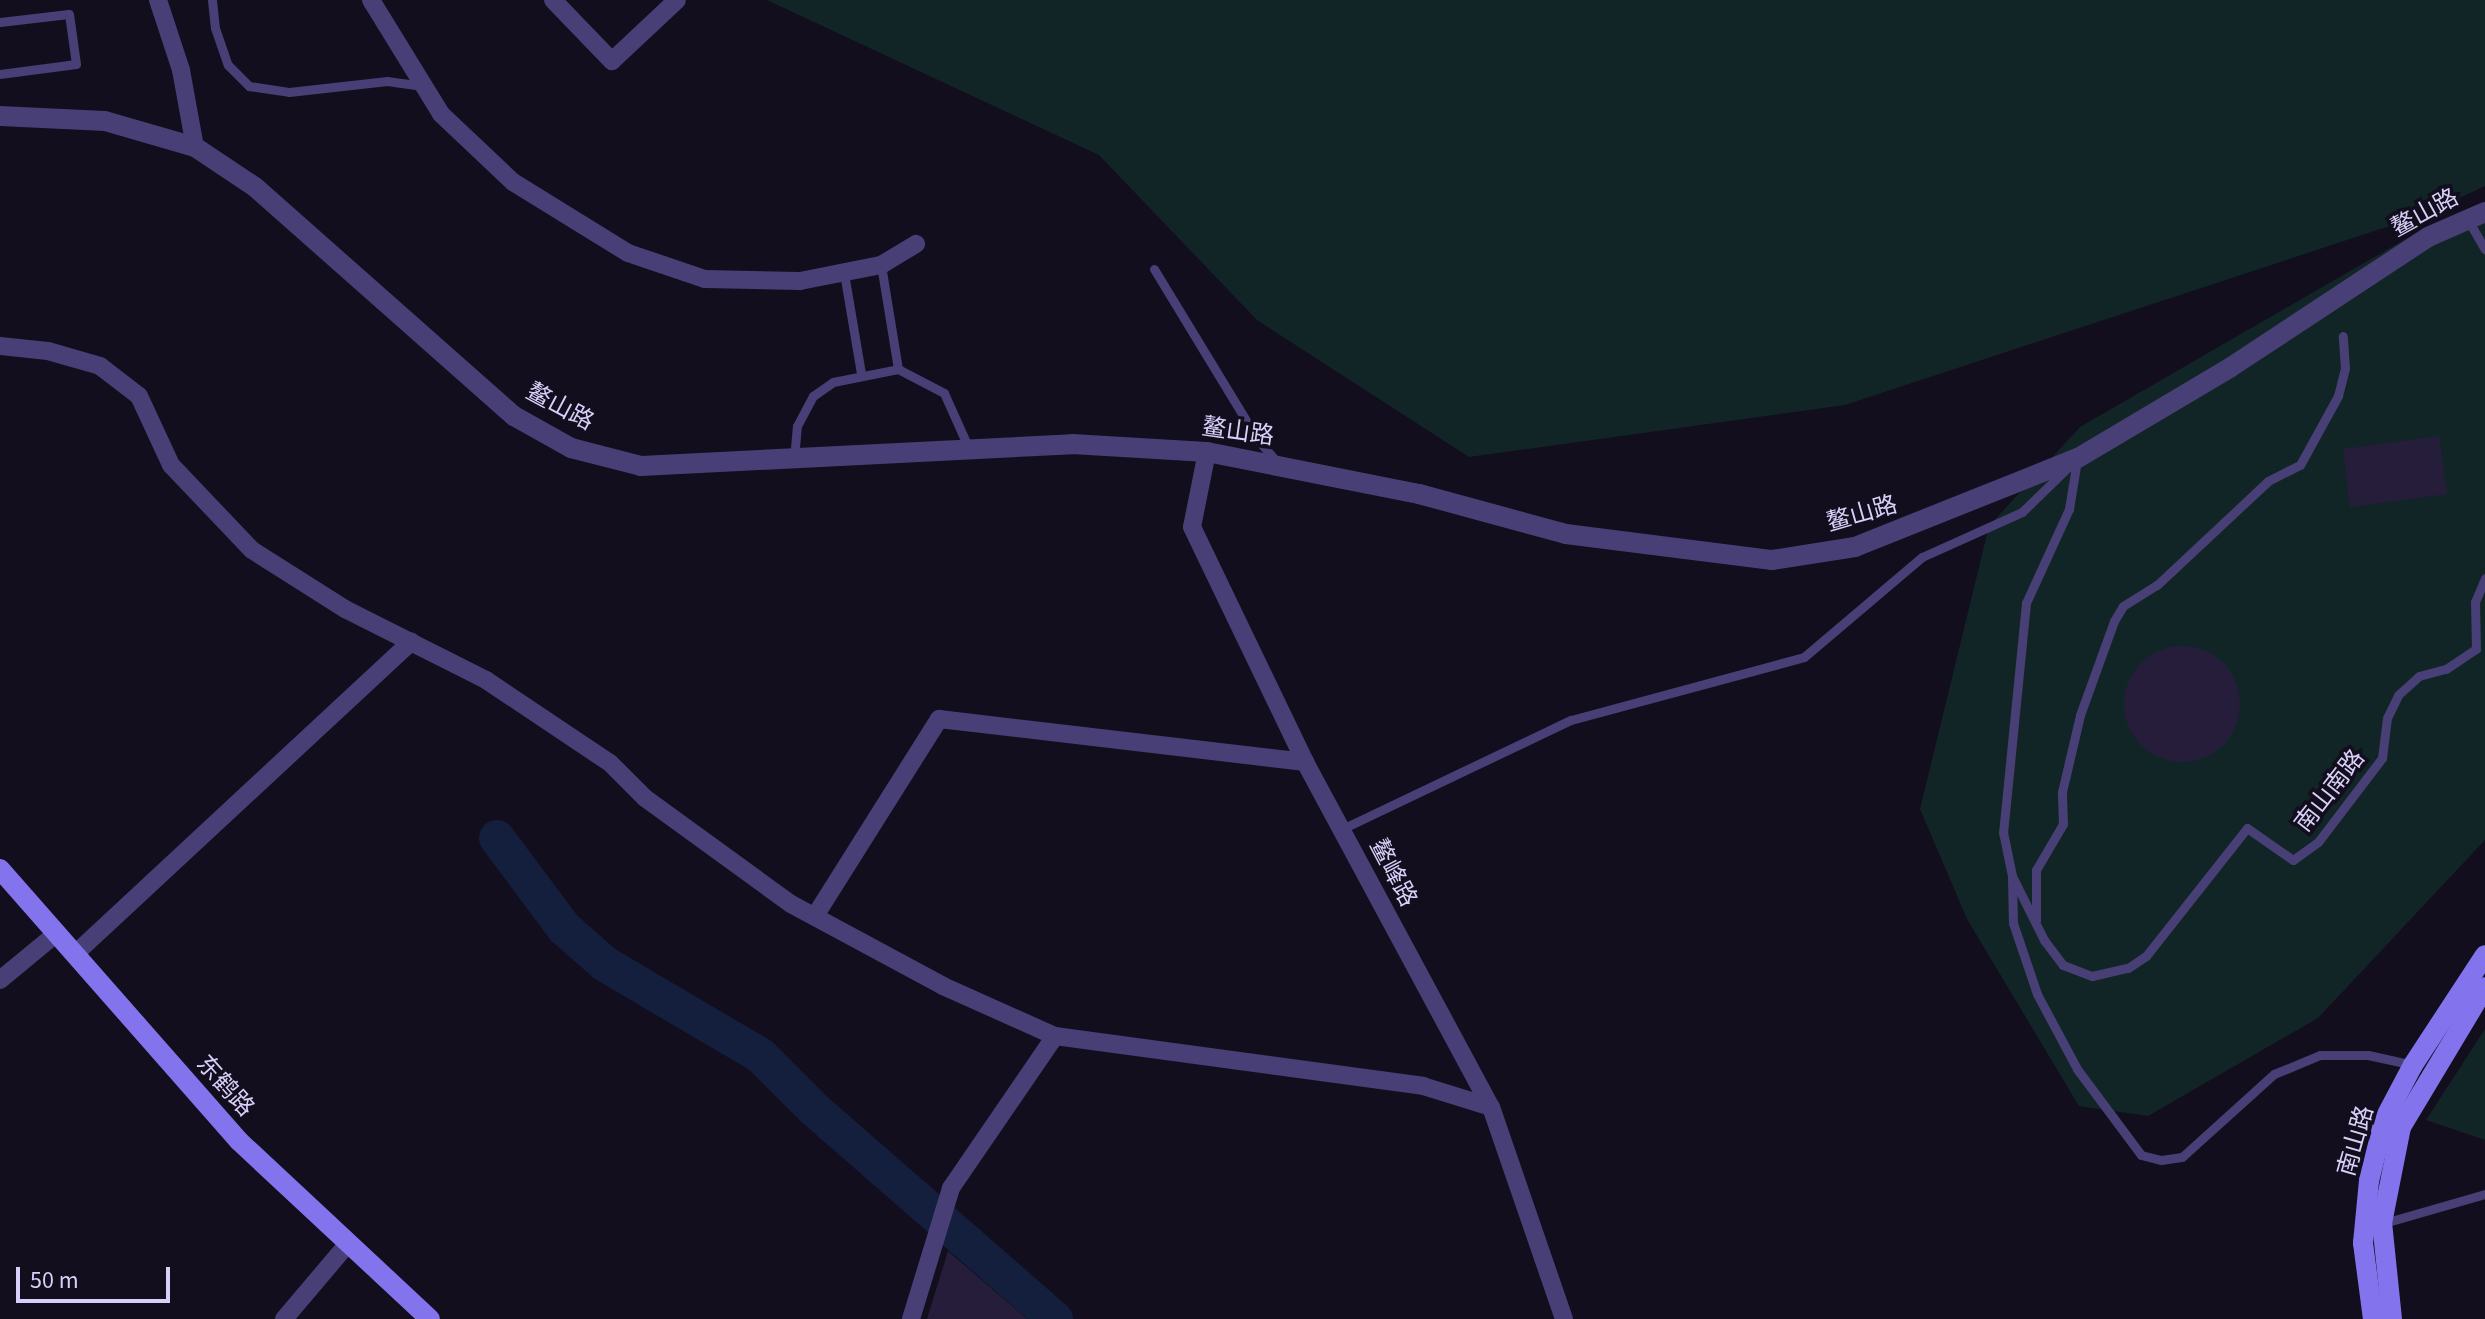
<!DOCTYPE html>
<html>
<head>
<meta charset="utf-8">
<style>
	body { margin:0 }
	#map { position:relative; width:2485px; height:1319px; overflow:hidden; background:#120e1d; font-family:"Source Sans 3","Noto Sans SC",sans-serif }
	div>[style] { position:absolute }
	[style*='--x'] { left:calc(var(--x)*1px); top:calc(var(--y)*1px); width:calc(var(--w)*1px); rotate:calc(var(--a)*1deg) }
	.green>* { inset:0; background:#122526 }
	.river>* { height:36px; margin:-18px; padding:0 18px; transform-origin:18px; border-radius:18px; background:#131f3d }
	.building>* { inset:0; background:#261d3b }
	.round { border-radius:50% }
	.service>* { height:9px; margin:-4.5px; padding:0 4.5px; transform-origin:4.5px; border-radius:4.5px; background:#473f76 }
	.minor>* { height:18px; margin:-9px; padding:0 9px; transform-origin:9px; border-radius:9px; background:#473f76 }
	.tertiary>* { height:20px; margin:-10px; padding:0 10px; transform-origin:10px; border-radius:10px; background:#473f76 }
	.secondary>* { height:20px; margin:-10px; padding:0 10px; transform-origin:10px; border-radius:10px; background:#8373ed }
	span { translate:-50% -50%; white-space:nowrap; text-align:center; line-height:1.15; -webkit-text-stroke:7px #120e1d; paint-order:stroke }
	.street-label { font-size:24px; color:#d9d0f9 }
	.scale { position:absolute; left:16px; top:1267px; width:154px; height:36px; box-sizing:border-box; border:4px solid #d9d0f9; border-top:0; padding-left:10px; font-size:24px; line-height:28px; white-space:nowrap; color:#d9d0f9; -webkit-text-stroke:6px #120e1d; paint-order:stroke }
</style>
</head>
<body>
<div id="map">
	<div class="green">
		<div style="clip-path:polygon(767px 0,2485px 0,2485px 186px,2423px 215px,1845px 405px,1469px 457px,1257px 320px,1099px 155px)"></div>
		<div style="clip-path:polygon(2485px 222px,2485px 840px,2318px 1018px,2148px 1116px,2079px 1106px,1967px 919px,1920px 809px,1989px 526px,2080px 427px,2428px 226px)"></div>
		<div style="clip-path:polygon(2485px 1029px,2485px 1140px,2426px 1120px)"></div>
	</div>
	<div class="river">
		<div style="--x:497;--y:838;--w:112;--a:53.3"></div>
		<div style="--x:564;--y:928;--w:55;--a:41.3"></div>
		<div style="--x:605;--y:964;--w:181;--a:30.5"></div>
		<div style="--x:761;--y:1056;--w:75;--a:45"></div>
		<div style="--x:814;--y:1109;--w:320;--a:41.1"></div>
	</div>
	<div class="building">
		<div style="clip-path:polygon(2439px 436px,2447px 494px,2350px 507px,2343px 449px)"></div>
		<div class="round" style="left:2124px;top:646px;width:116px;height:116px"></div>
		<div style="clip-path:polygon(948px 1251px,1027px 1319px,927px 1319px)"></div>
	</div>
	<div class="service">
		<div style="--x:212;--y:0;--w:28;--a:84"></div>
		<div style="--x:215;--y:28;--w:39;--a:71"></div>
		<div style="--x:228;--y:65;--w:30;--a:45"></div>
		<div style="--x:249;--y:86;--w:40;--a:8.5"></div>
		<div style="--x:289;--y:92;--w:99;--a:-6.4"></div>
		<div style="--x:387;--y:81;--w:36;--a:8"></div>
		<div style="--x:0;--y:22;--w:69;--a:-6.6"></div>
		<div style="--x:69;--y:14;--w:50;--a:82"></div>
		<div style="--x:76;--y:64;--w:77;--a:172.5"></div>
		<div style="--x:2468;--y:220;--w:34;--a:60"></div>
		<div style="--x:881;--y:265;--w:105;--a:80.7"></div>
		<div style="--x:1154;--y:269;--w:200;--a:58.7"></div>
		<div style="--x:1258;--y:440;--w:30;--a:49"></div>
		<div style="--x:844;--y:273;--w:101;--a:80.4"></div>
		<div style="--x:794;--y:459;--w:33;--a:-85"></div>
		<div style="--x:797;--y:426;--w:34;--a:-62"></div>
		<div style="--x:813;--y:396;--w:24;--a:-35"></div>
		<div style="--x:833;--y:382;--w:66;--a:-11.3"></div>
		<div style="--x:898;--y:369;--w:52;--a:27.6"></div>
		<div style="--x:944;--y:393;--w:61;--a:65.9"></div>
		<div style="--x:2077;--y:460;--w:50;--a:99.3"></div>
		<div style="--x:2069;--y:509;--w:103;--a:114.6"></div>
		<div style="--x:2026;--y:603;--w:230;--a:95.7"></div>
		<div style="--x:2003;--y:832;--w:45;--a:78.4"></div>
		<div style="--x:2012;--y:876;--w:72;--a:63.4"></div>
		<div style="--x:2044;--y:940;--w:31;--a:53"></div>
		<div style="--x:2063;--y:965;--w:31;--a:21"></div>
		<div style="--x:2092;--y:976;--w:37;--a:-13"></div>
		<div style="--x:2128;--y:968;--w:22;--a:-34"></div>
		<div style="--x:2146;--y:956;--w:163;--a:-51.7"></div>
		<div style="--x:2247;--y:828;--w:56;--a:34.8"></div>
		<div style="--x:2293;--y:860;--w:31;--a:-36"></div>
		<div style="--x:2318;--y:842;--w:106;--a:-52.7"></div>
		<div style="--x:2382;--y:758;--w:40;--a:-82.9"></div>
		<div style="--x:2387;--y:718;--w:25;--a:-64"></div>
		<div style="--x:2398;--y:695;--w:28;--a:-42"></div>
		<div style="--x:2419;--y:676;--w:28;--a:-15"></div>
		<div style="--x:2446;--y:669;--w:36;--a:-34"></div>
		<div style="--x:2476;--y:649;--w:47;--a:-91.2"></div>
		<div style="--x:2475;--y:602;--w:26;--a:-67"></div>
		<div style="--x:1342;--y:829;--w:254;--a:-25.5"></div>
		<div style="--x:1571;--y:720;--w:241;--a:-15.1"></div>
		<div style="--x:1804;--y:657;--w:155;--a:-40.3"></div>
		<div style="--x:1922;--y:557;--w:110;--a:-24.2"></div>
		<div style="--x:2022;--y:512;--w:62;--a:-44.3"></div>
		<div style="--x:2012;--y:879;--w:44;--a:88.7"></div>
		<div style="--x:2013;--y:923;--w:75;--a:71.3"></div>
		<div style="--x:2037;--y:994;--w:85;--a:61.9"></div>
		<div style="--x:2077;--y:1069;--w:107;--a:53.3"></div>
		<div style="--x:2141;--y:1155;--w:21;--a:14"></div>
		<div style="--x:2161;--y:1160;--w:21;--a:-8"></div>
		<div style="--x:2182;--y:1157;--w:124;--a:-42.1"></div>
		<div style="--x:2274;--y:1074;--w:50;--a:-22.4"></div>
		<div style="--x:2320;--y:1055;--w:48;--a:0"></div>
		<div style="--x:2368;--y:1055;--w:46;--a:12.5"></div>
		<div style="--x:2036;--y:920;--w:50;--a:-90"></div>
		<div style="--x:2036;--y:870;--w:53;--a:-59.6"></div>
		<div style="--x:2063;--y:824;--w:32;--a:-92"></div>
		<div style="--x:2062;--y:792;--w:79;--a:-76.8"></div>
		<div style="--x:2080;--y:715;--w:100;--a:-70.1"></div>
		<div style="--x:2114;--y:621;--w:17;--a:-59"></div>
		<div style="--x:2123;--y:606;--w:40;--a:-32"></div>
		<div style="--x:2157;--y:585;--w:152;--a:-43.1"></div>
		<div style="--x:2268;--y:481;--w:36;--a:-27"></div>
		<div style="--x:2300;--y:465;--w:79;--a:-61.2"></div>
		<div style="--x:2338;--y:396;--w:29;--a:-76"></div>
		<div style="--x:2345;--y:368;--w:32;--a:-94"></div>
		<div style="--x:2384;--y:1223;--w:105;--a:-16"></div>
	</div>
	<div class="minor">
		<div style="--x:158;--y:0;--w:74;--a:71.8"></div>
		<div style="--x:181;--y:70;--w:78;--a:79.7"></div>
		<div style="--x:371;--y:0;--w:134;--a:58.4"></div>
		<div style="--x:441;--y:114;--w:99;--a:43.4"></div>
		<div style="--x:513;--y:182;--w:135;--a:31.7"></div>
		<div style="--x:628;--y:253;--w:81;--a:18.7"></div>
		<div style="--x:705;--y:279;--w:95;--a:1.2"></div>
		<div style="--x:800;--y:281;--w:83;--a:-11.2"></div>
		<div style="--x:881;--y:265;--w:41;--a:-31"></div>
		<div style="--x:553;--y:0;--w:85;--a:46"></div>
		<div style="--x:612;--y:61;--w:89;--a:-43.2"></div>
		<div style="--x:0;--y:346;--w:48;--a:5.9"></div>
		<div style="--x:48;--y:351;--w:54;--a:16.1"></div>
		<div style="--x:100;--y:366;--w:49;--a:37.6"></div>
		<div style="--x:139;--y:396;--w:76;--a:65.1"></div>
		<div style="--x:171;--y:465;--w:117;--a:46.4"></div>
		<div style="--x:252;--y:550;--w:110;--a:32.4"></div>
		<div style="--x:345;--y:609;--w:158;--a:26.7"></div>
		<div style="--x:486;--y:680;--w:149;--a:33.8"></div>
		<div style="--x:610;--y:763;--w:49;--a:45"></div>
		<div style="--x:645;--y:798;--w:180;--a:36"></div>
		<div style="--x:791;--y:904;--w:173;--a:28.3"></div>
		<div style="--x:943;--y:986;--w:123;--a:24.1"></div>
		<div style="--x:1207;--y:452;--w:76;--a:101.3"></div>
		<div style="--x:1192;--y:527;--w:261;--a:64.3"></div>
		<div style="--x:1305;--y:762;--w:392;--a:61.7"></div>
		<div style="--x:1491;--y:1107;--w:224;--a:71"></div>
		<div style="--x:815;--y:916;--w:233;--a:-57.8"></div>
		<div style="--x:939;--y:719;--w:369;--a:6.7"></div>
		<div style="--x:75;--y:954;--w:459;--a:-42.9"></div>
		<div style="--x:0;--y:980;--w:74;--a:-39.5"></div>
		<div style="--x:284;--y:1319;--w:96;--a:-49.7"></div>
		<div style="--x:911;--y:1319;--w:137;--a:-73"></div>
		<div style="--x:951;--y:1188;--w:184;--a:-55.6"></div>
		<div style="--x:1055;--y:1036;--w:371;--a:7.7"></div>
		<div style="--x:1423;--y:1086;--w:71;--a:17.2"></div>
	</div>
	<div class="tertiary">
		<div style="--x:0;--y:116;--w:105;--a:2.7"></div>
		<div style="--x:105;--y:121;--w:94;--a:16.1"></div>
		<div style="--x:195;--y:147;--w:72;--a:33.7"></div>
		<div style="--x:255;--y:187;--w:346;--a:41.5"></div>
		<div style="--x:514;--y:416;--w:65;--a:29.3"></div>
		<div style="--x:571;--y:448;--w:72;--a:14.4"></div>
		<div style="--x:641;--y:466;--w:432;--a:-2.9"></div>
		<div style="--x:1072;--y:444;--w:135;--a:3.4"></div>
		<div style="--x:1207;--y:452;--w:216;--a:11.2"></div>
		<div style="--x:1419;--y:494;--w:152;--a:15.2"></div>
		<div style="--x:1566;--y:534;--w:208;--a:7.2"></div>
		<div style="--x:1772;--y:560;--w:84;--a:-8.9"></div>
		<div style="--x:1855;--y:547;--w:240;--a:-21.8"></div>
		<div style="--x:2078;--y:458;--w:178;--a:-30.7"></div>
		<div style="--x:2231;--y:367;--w:236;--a:-33.4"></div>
		<div style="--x:2428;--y:237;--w:62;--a:-23.7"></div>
	</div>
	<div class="secondary">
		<div style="--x:0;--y:869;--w:362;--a:48.7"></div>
		<div style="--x:239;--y:1141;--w:261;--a:43"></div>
		<div style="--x:2373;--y:1319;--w:77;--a:-97.5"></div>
		<div style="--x:2363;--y:1243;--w:62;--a:-84.5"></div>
		<div style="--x:2369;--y:1181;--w:63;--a:-76.2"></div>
		<div style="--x:2384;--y:1120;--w:62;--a:-62.2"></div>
		<div style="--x:2413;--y:1065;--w:131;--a:-56.8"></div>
		<div style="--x:2392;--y:1319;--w:97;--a:-95.9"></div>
		<div style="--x:2382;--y:1223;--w:98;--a:-78.8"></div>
		<div style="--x:2401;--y:1127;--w:163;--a:-59"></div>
	</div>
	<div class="street-label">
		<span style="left:2425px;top:213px;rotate:-29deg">鳌山路</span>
		<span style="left:560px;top:407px;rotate:28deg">鳌山路</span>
		<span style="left:1238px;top:432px;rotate:8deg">鳌山路</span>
		<span style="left:1862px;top:514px;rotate:-16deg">鳌山路</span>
		<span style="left:2330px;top:791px;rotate:-52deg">南山南路</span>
		<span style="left:1393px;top:873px;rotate:62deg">鳌峰路</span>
		<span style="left:225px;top:1086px;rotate:48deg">东鹤路</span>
		<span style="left:2356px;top:1141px;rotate:-74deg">南山路</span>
	</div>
	<div class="scale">50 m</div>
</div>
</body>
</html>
